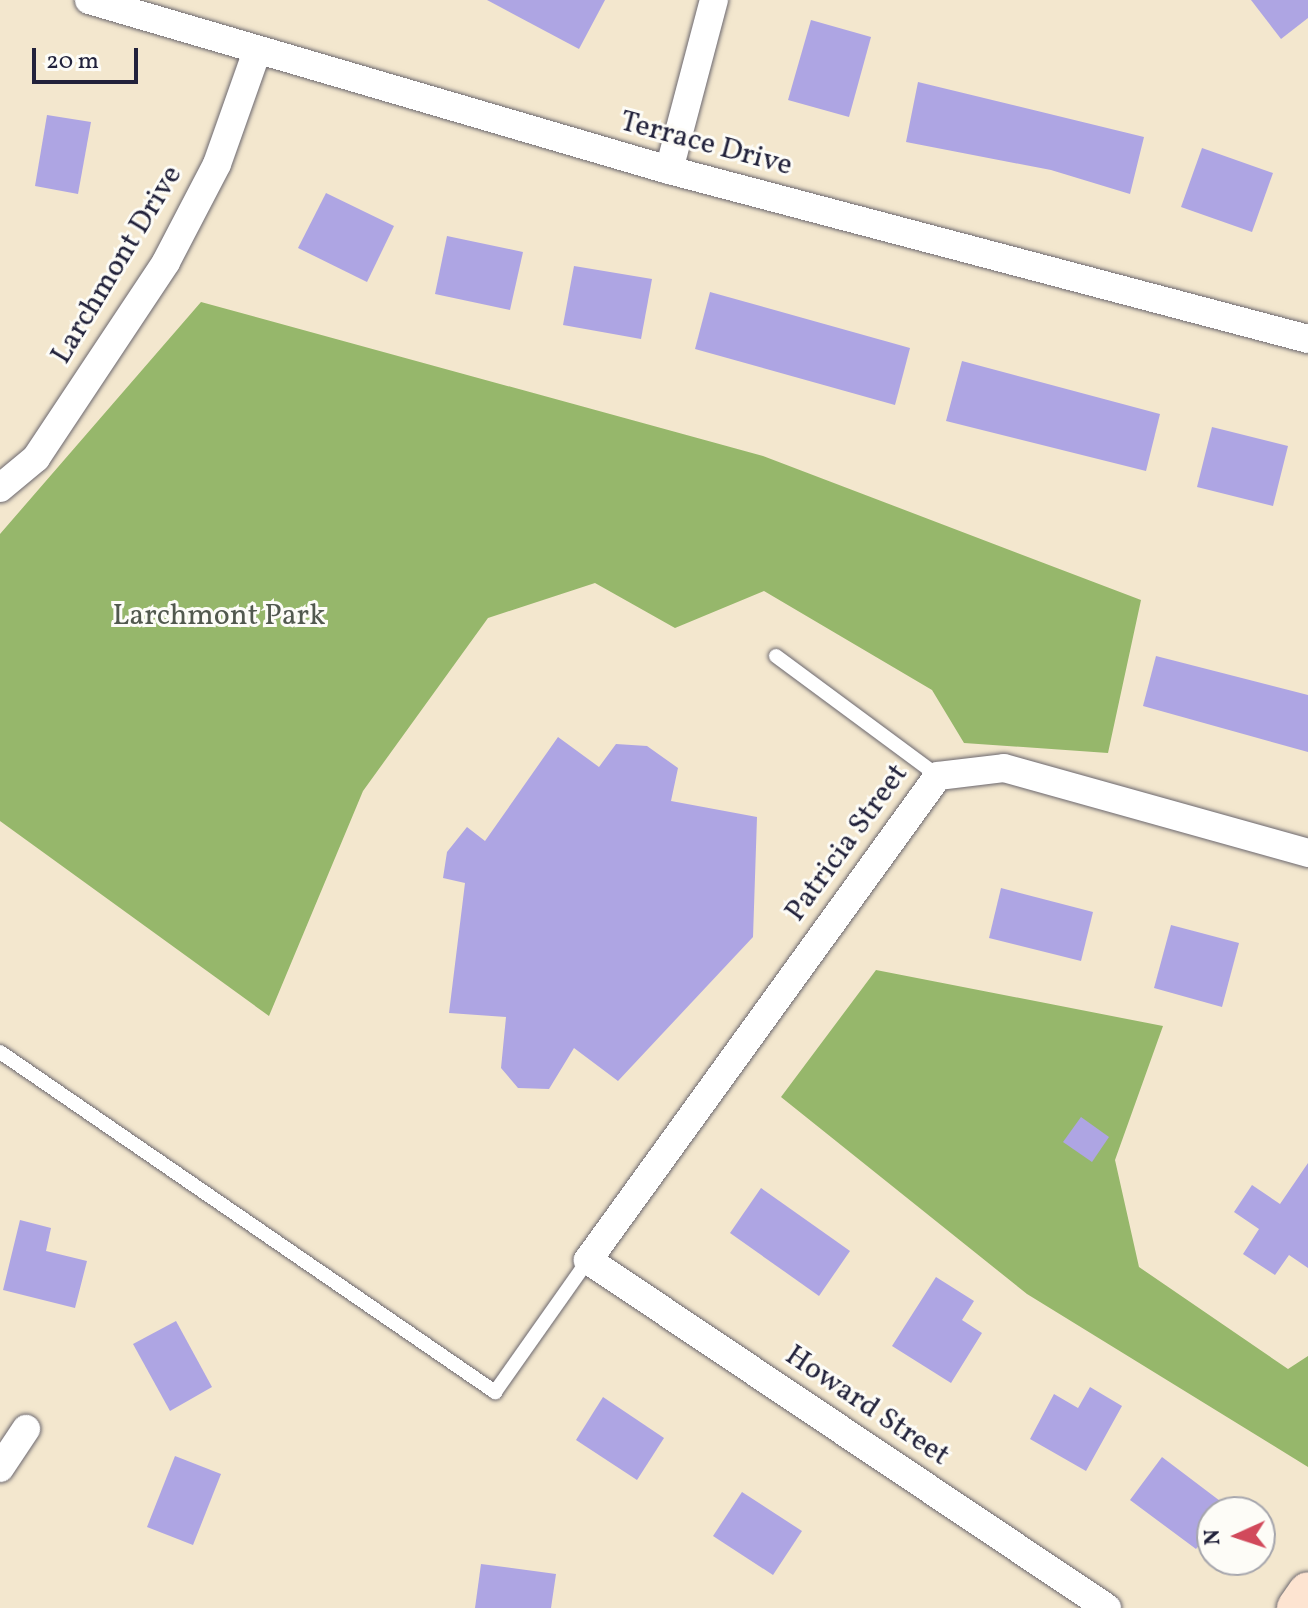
<!DOCTYPE html>
<html>
<head>
<meta charset="utf-8">
<style>
	body { margin:0 }
	#map { position:relative; width:1308px; height:1608px; overflow:hidden; background:#f3e7ce; font-family:Vollkorn,serif }
	div>[style] { position:absolute }
	[style*='--x'] { left:calc(var(--x)*1px); top:calc(var(--y)*1px); width:calc(var(--w)*1px); rotate:calc(var(--a)*1deg) }
	.forest>* { inset:0; background:#96b76b }
	.building>* { inset:0; background:#aea5e3 }
	.roads { filter:drop-shadow(0 0 2px #6b676e) drop-shadow(0 0 2px #6b676e) }
	.service>* { height:14px; margin:-7px; padding:0 7px; transform-origin:7px; border-radius:7px; background:#fff }
	.minor>* { height:28px; margin:-14px; padding:0 14px; transform-origin:14px; border-radius:14px; background:#fff }
	.secondary>* { height:40px; margin:-20px; padding:0 20px; transform-origin:20px; border-radius:20px; background:#fde4d1 }
	span { translate:-50% -50%; white-space:nowrap; text-align:center; line-height:1.15; -webkit-text-stroke:6px #fdfcf7; paint-order:stroke }
	.street-label { font-size:30px; color:#22223b }
	.park-label { font-size:30px; color:#51584e }
	.north { position:absolute; left:1196px; top:1496px; width:80px; height:80px; box-sizing:border-box; background:#fdfcf7; border:2px solid #a5a5ac; border-radius:50%; rotate:267deg; font-size:22px; font-weight:700; line-height:32px; text-align:center; color:#22223b }
	.north::after { content:''; display:block; margin:auto; width:28px; height:36px; background:#d1495b; clip-path:polygon(50% 0,100% 100%,50% 72%,0 100%) }
	.scale { position:absolute; left:32px; top:48px; width:106px; height:36px; box-sizing:border-box; border:4px solid #22223b; border-top:0; padding-left:10px; font-size:24px; line-height:28px; white-space:nowrap; color:#22223b; -webkit-text-stroke:6px #fdfcf7; paint-order:stroke }
</style>
</head>
<body>
<div id="map">
	<div class="forest">
		<div style="clip-path:polygon(201px 302px,763px 456px,1141px 600px,1108px 753px,964px 743px,932px 690px,764px 591px,675px 628px,595px 583px,488px 618px,363px 791px,269px 1016px,0 821px,0 534px)"></div>
		<div style="clip-path:polygon(876px 970px,1163px 1026px,1115px 1160px,1139px 1267px,1288px 1369px,1308px 1356px,1308px 1467px,1027px 1294px,781px 1097px)"></div>
	</div>
	<div class="building">
		<div style="clip-path:polygon(487px 0,605px 0,579px 49px)"></div>
		<div style="clip-path:polygon(1251px 0,1308px 0,1308px 18px,1281px 39px)"></div>
		<div style="clip-path:polygon(811px 20px,871px 37px,849px 117px,788px 100px)"></div>
		<div style="clip-path:polygon(918px 82px,1144px 137px,1130px 194px,1051px 170px,906px 142px)"></div>
		<div style="clip-path:polygon(47px 115px,91px 122px,78px 194px,35px 186px)"></div>
		<div style="clip-path:polygon(1202px 148px,1273px 173px,1252px 232px,1181px 207px)"></div>
		<div style="clip-path:polygon(326px 193px,394px 226px,367px 282px,298px 248px)"></div>
		<div style="clip-path:polygon(447px 236px,523px 252px,510px 310px,435px 294px)"></div>
		<div style="clip-path:polygon(574px 266px,652px 279px,641px 339px,563px 325px)"></div>
		<div style="clip-path:polygon(710px 292px,910px 348px,895px 405px,695px 349px)"></div>
		<div style="clip-path:polygon(962px 361px,1160px 414px,1146px 471px,946px 421px)"></div>
		<div style="clip-path:polygon(1212px 427px,1288px 446px,1273px 506px,1197px 487px)"></div>
		<div style="clip-path:polygon(1156px 656px,1308px 695px,1308px 752px,1143px 706px)"></div>
		<div style="clip-path:polygon(558px 737px,599px 767px,616px 744px,647px 746px,678px 768px,671px 801px,757px 817px,753px 937px,618px 1081px,574px 1048px,549px 1089px,518px 1088px,501px 1068px,506px 1017px,449px 1013px,465px 883px,443px 878px,447px 852px,467px 827px,485px 841px)"></div>
		<div style="clip-path:polygon(1001px 888px,1093px 912px,1081px 961px,989px 938px)"></div>
		<div style="clip-path:polygon(1171px 925px,1239px 943px,1222px 1007px,1154px 988px)"></div>
		<div style="clip-path:polygon(1081px 1117px,1109px 1137px,1092px 1162px,1063px 1142px)"></div>
		<div style="clip-path:polygon(1308px 1163px,1308px 1268px,1289px 1255px,1275px 1275px,1243px 1254px,1259px 1229px,1234px 1212px,1252px 1185px,1280px 1204px)"></div>
		<div style="clip-path:polygon(761px 1188px,850px 1251px,819px 1296px,730px 1233px)"></div>
		<div style="clip-path:polygon(20px 1220px,51px 1228px,46px 1251px,87px 1261px,75px 1308px,3px 1290px)"></div>
		<div style="clip-path:polygon(936px 1277px,974px 1301px,962px 1320px,982px 1333px,951px 1383px,892px 1346px)"></div>
		<div style="clip-path:polygon(176px 1321px,212px 1387px,170px 1411px,133px 1344px)"></div>
		<div style="clip-path:polygon(1090px 1387px,1122px 1406px,1086px 1471px,1030px 1439px,1054px 1394px,1078px 1408px)"></div>
		<div style="clip-path:polygon(603px 1397px,664px 1438px,637px 1480px,576px 1440px)"></div>
		<div style="clip-path:polygon(175px 1456px,221px 1474px,193px 1545px,147px 1527px)"></div>
		<div style="clip-path:polygon(1162px 1457px,1228px 1507px,1212px 1512px,1212px 1528px,1196px 1549px,1130px 1500px)"></div>
		<div style="clip-path:polygon(742px 1492px,802px 1531px,773px 1575px,713px 1536px)"></div>
		<div style="clip-path:polygon(481px 1564px,556px 1574px,551px 1608px,475px 1608px)"></div>
	</div>
	<div class="roads">
		<div class="service">
			<div style="--x:776;--y:656;--w:202;--a:36.5"></div>
			<div style="--x:0;--y:1052;--w:601;--a:34.48"></div>
			<div style="--x:495;--y:1392;--w:161;--a:-54.8"></div>
		</div>
		<div class="minor">
			<div style="--x:89;--y:0;--w:604;--a:16.34"></div>
			<div style="--x:669;--y:170;--w:661;--a:14.81"></div>
			<div style="--x:669;--y:170;--w:176;--a:-75.2"></div>
			<div style="--x:0;--y:488;--w:47;--a:-39.8"></div>
			<div style="--x:36;--y:458;--w:235;--a:-56.4"></div>
			<div style="--x:166;--y:262;--w:110;--a:-62.5"></div>
			<div style="--x:217;--y:164;--w:117;--a:-70.5"></div>
			<div style="--x:0;--y:1468;--w:47;--a:-56.3"></div>
			<div style="--x:1107;--y:1608;--w:625;--a:-146.16"></div>
			<div style="--x:588;--y:1260;--w:597;--a:-54.13"></div>
			<div style="--x:938;--y:776;--w:66;--a:-6.9"></div>
			<div style="--x:1004;--y:768;--w:316;--a:15.6"></div>
		</div>
		<div class="secondary">
			<div style="--x:1297;--y:1608;--w:19;--a:-55"></div>
		</div>
	</div>
	<div class="street-label">
		<span style="left:706px;top:144px;rotate:15deg">Terrace Drive</span>
		<span style="left:117px;top:265px;rotate:-59deg">Larchmont Drive</span>
		<span style="left:847px;top:843px;rotate:-54deg">Patricia Street</span>
		<span style="left:867px;top:1406px;rotate:34deg">Howard Street</span>
	</div>
	<div class="park-label">
		<span style="left:219px;top:616px">Larchmont Park</span>
	</div>
	<div class="north">N</div>
	<div class="scale">20 m</div>
</div>
</body>
</html>
